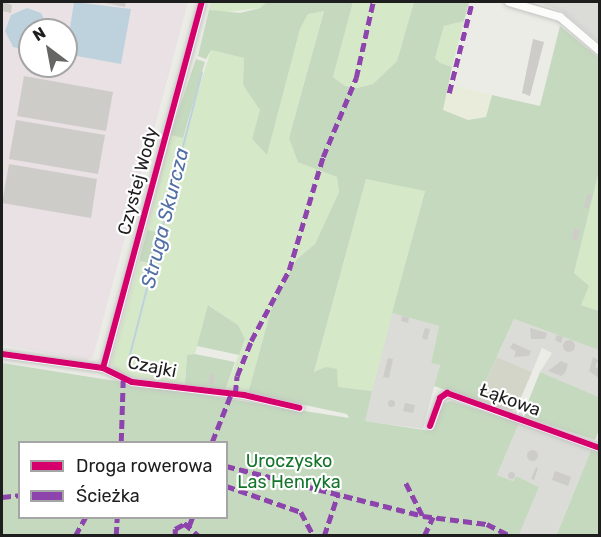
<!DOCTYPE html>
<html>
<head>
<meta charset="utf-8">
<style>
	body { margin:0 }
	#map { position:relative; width:601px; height:537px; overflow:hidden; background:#ecece7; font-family:Rubik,sans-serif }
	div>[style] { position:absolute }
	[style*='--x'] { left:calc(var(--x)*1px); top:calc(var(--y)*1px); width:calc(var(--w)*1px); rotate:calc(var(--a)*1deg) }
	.residential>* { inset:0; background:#dbdbd8 }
	.industrial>* { inset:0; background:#e9e1e4 }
	.construction>* { inset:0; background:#d4d5c9 }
	.farmland>* { inset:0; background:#e9ecdb }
	.grass>* { inset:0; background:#d5e8c8 }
	.forest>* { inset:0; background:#c4d9be }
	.water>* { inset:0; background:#bdd2dd }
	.stream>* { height:1.5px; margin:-0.75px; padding:0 0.75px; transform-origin:0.75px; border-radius:0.75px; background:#bdd2dd }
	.building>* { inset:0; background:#cdccc8 }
	.round { border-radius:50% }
	.roads { filter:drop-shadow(0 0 2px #c3c3c1) drop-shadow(0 0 2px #c3c3c1) }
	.minor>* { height:7px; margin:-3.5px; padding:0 3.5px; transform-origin:3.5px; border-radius:3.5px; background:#fcfcfb }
	.tertiary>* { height:8px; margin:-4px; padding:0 4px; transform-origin:4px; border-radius:4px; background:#fcfcfb }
	.quiet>* { height:4.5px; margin-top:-2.25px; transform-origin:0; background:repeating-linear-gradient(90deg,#8e44ad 0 9px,transparent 0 13.5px) }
	.cycleway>* { height:6px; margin:-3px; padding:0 3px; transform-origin:3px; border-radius:3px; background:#d6006c }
	span { translate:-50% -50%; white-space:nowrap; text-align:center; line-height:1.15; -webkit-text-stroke:4.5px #fff; paint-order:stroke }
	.street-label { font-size:18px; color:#1e1e1e }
	.park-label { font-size:18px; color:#14742a }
	.water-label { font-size:20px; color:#5270a6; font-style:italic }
	.frame { position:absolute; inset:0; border:3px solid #1e1e1e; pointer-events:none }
	.legend { position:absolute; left:18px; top:441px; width:210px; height:78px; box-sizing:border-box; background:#fff; border:2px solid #a5a5a5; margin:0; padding:8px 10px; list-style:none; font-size:18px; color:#1e1e1e }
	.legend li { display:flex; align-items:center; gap:12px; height:30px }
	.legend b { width:30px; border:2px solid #a5a5a5 }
	.north { position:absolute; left:18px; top:18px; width:60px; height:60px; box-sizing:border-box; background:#fff; border:2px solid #a5a5a5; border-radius:50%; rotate:328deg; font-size:16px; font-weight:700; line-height:24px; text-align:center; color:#1e1e1e }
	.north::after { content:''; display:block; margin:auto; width:21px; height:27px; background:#666664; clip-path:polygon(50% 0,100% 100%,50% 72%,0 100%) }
</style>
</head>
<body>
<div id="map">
	<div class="residential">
		<div style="clip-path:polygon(600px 2px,599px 42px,562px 11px,539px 3px)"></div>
		<div style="clip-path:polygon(392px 313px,439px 326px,431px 362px,440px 364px,423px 429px,364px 421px)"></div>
		<div style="clip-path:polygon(514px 319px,599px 350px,599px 397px,540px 372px,552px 353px,542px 348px,532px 372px,497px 357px)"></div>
		<div style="clip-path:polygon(519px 423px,592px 448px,556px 535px,519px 535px,539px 487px,515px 476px,513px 481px,497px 475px)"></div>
	</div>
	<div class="industrial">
		<div style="clip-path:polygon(evenodd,2px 2px,188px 2px,93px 357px,86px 360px,2px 345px,2px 2px,30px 30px,66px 30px,66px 66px,30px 66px,30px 30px)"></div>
	</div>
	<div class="construction">
		<div style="clip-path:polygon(497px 357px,532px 372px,516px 409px,511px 411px,477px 401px)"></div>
	</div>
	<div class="farmland">
		<div style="clip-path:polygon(448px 84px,492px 95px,486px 117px,468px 120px,443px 110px)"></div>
	</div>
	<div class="grass">
		<div style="clip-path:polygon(211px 2px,267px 2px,260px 8px,219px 13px,209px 10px)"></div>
		<div style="clip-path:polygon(353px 2px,414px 2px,397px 61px,373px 84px,357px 88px,345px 86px,333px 77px)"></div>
		<div style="clip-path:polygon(324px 10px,289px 138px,321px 170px,337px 177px,339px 192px,315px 244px,297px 259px,273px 303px,248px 393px,225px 391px,245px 339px,238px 325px,209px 305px,195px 354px,187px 355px,185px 385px,128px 376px,116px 370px,111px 363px,139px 261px,150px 263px,157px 232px,147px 230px,170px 135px,183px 138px,211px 50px,244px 58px,243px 85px,261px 110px,252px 139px,267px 155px,300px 29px,308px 14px)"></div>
		<div style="clip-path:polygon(464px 21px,452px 67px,440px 63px,435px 58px,444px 26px)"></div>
		<div style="clip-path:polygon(599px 171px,599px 311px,581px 305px,574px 273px)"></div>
		<div style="clip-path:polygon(366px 179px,425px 190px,372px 391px,338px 387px,314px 373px)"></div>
	</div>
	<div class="forest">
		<div style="clip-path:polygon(evenodd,267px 2px,353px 2px,333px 77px,345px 86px,357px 88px,373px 84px,397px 61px,414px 2px,469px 2px,464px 21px,444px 26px,435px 58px,440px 63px,452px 67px,443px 110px,468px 120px,486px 117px,492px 95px,540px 106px,560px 26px,599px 58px,599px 171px,574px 273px,589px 286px,581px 305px,599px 311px,599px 350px,514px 319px,477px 401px,434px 386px,440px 365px,431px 363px,439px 326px,392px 313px,425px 191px,366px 179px,314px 372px,326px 367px,337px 369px,338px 387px,372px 391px,365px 421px,431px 431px,444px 403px,451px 401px,519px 423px,497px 475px,513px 481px,516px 476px,539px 487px,519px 535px,2px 535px,2px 363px,349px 418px,347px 414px,248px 393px,273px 303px,297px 259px,315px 244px,339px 192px,337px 177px,298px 162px,289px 138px,324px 11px,308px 14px,300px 29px,267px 155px,252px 139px,260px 110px,243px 85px,244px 58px,211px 50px,206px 59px,198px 56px,209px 10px,240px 13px,260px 8px,267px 2px,20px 442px,226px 442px,226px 518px,20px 518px,20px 442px)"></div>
		<div style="clip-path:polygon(196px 59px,205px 62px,183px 138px,170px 135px)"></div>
		<div style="clip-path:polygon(147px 230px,157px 232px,150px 263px,139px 261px)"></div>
		<div style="clip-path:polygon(208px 305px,238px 325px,245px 339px,239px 355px,197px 346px)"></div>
		<div style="clip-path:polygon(195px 354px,235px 362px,225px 391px,185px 385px,187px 355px)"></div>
		<div style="clip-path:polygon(540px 372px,599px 397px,599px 430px,595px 440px,526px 417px,524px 412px)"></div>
		<div style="clip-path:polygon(592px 448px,599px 451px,599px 535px,556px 536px)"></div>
	</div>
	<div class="water">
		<div style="clip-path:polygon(74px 2px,131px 9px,121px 64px,66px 54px)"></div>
		<div style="clip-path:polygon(27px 8px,41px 13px,48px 28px,30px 30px,29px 51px,13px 47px,5px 31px,11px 15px)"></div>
	</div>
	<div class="stream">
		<div style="--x:128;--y:363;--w:299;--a:-75.7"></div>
		<div style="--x:114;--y:536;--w:5;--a:-79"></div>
	</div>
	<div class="building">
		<div style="clip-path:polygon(3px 2px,12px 5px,11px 13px,2px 11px)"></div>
		<div style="clip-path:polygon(100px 2px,126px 2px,125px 7px)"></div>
		<div style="clip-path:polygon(533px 39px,544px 42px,530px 96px,522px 93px)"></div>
		<div style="clip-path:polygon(24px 76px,113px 92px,106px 131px,17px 116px)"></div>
		<div style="clip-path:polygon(16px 120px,105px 135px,98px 174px,9px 159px)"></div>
		<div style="clip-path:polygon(9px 164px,97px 179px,91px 218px,2px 203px)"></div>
		<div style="clip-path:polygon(588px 194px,592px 195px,588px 208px,584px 207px)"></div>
		<div style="clip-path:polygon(574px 229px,580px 230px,577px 241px,572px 239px)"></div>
		<div style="clip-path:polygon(402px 316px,409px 318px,408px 323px,401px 321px)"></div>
		<div style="clip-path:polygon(425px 328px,430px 329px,427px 340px,422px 338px)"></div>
		<div style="clip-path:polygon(530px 328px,547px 333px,545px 339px,531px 339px)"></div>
		<div style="clip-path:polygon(557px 335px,563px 337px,561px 343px,555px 340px)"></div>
		<div class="round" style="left:563px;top:340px;width:12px;height:12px"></div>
		<div style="clip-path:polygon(513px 343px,531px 351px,529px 356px,514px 357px,516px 351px,510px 348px)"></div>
		<div style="clip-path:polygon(593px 357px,598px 360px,595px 367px,600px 369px,600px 379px,589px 371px)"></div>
		<div style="clip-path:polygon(388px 358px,393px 359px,389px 378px,383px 377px)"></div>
		<div style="clip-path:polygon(561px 361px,568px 364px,565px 373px,561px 376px,548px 371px)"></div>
		<div style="clip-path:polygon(211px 374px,215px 375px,213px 384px,208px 383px)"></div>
		<div class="round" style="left:387.5px;top:399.5px;width:7px;height:7px"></div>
		<div style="clip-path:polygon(405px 403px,415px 405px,413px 413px,403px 411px)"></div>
		<div class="round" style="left:526.5px;top:449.5px;width:11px;height:11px"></div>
		<div style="clip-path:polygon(536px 467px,538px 468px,534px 480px,531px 479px)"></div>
		<div style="clip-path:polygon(555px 471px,571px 477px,568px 486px,552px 480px)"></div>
		<div class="round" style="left:507.5px;top:471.5px;width:7px;height:7px"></div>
	</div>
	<div class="roads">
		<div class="minor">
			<div style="--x:2;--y:354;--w:102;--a:7.9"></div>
			<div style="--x:103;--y:368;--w:32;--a:26"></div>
			<div style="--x:132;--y:382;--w:113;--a:6.6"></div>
			<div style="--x:244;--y:395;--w:57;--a:13.1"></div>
			<div style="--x:103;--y:368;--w:379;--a:-74.9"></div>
			<div style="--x:430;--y:426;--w:30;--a:-70"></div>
			<div style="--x:440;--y:398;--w:9;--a:-36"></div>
			<div style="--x:447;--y:393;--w:163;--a:19.8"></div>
		</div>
		<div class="tertiary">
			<div style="--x:509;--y:2;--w:53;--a:16.4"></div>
			<div style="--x:560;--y:17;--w:52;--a:40.4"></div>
		</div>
	</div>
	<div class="quiet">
		<div style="--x:449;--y:93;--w:94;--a:-75.8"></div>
		<div style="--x:235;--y:394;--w:18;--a:-84"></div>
		<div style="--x:237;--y:376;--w:38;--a:-68"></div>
		<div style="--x:251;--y:341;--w:81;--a:-61.8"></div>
		<div style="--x:289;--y:270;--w:118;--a:-73.3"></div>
		<div style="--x:323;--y:157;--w:86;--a:-67.3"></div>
		<div style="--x:356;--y:78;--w:78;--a:-77.4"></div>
		<div style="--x:121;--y:442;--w:62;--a:-88.2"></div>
		<div style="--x:212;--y:442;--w:52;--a:-68.4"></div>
		<div style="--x:226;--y:466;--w:203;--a:14.2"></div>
		<div style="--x:406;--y:483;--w:37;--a:63"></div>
		<div style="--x:423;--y:516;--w:64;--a:7.1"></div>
		<div style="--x:487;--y:524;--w:27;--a:27"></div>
		<div style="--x:226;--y:486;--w:79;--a:19.1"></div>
		<div style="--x:301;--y:512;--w:27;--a:62"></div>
		<div style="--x:2;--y:497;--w:18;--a:-6"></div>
		<div style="--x:184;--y:523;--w:20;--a:41"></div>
		<div style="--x:75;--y:536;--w:21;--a:-61"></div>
		<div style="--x:116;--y:536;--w:18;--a:-87"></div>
		<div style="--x:175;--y:536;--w:7;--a:-90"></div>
		<div style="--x:175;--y:529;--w:10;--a:-29"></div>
		<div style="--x:184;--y:524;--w:5;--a:22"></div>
		<div style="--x:189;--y:526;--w:9;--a:-69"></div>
		<div style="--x:324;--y:536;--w:44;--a:-71.6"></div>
		<div style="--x:424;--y:536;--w:21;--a:-65"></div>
	</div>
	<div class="cycleway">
		<div style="--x:2;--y:354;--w:102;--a:7.9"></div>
		<div style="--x:103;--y:368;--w:32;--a:26"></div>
		<div style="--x:132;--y:382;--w:113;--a:6.6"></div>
		<div style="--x:244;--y:395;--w:57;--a:13.1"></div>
		<div style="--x:103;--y:368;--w:379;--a:-74.9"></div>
		<div style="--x:430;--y:426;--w:30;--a:-70"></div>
		<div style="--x:440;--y:398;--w:9;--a:-36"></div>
		<div style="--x:447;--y:393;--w:163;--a:19.8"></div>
	</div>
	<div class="street-label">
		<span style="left:138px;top:181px;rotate:-75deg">Czystej Wody</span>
		<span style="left:152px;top:367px;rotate:11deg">Czajki</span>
		<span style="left:510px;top:400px;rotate:20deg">Łąkowa</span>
	</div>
	<div class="park-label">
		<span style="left:289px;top:472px">Uroczysko<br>Las Henryka</span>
	</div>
	<div class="water-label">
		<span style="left:165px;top:218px;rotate:-76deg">Struga Skurcza</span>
	</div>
	<div class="frame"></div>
	<ul class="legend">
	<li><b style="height:8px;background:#d6006c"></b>Droga rowerowa</li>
	<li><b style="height:8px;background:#8e44ad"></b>Ścieżka</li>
	</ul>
	<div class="north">N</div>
</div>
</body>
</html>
